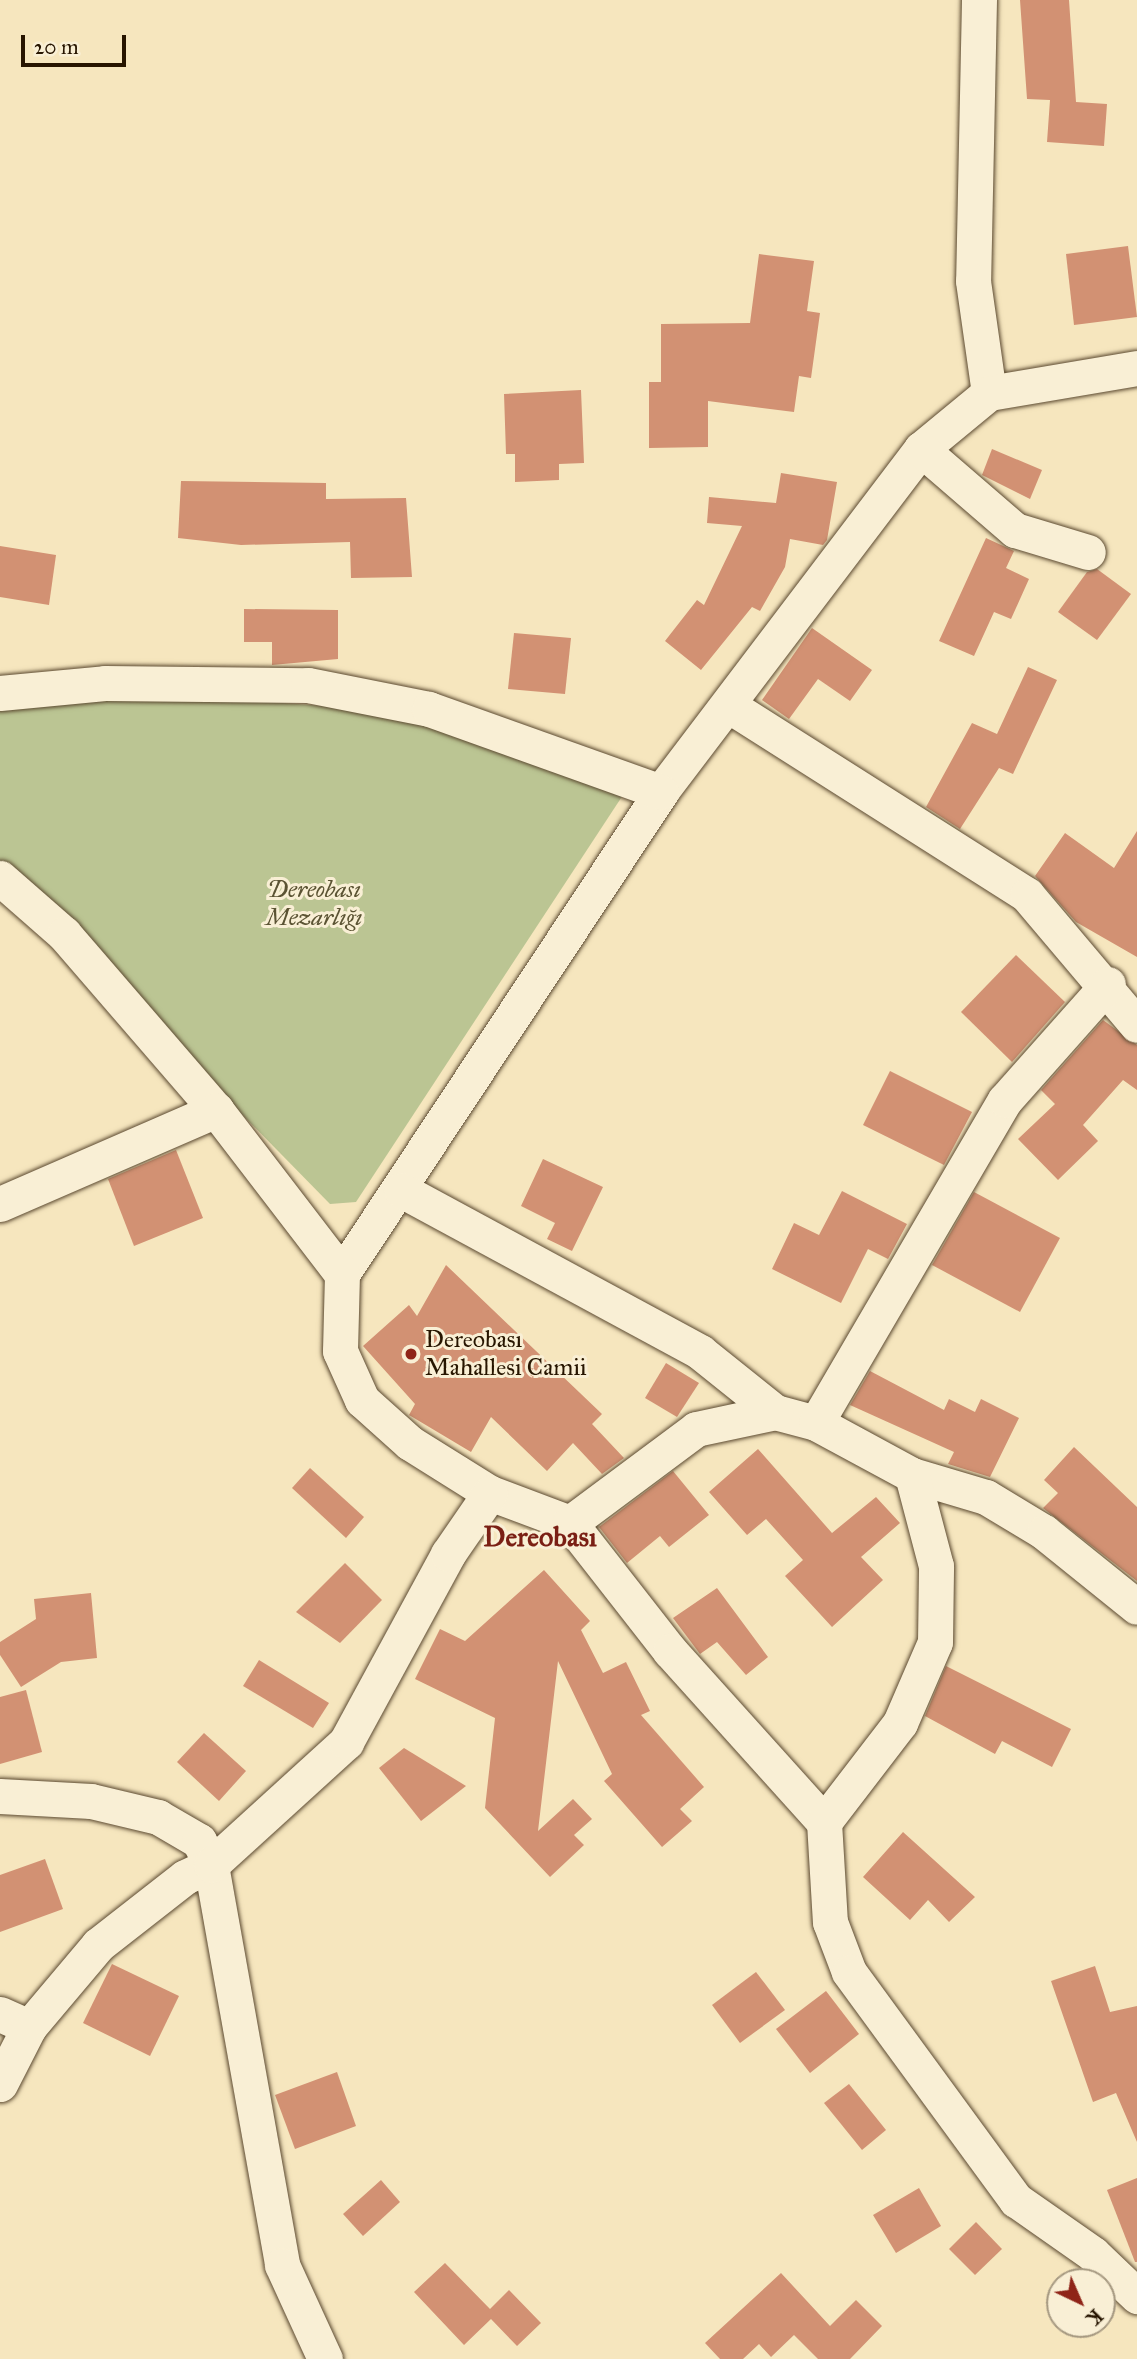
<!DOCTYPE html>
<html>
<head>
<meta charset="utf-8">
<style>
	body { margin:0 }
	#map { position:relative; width:1137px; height:2359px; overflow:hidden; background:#f6e6be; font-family:"IM FELL Great Primer",serif }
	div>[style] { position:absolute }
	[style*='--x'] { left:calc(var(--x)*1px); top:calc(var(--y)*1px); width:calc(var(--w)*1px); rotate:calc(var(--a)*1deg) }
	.green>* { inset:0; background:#bbc593 }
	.building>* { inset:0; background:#d29173 }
	.roads { filter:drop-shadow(0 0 2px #5b4930) drop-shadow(0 0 2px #5b4930) }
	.minor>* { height:35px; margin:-17.5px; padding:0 17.5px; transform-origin:17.5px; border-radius:17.5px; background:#f9efd5 }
	.dots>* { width:19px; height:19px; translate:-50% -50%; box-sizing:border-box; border:4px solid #f9efd5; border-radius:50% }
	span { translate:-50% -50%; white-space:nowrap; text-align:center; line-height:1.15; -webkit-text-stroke:6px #f9efd5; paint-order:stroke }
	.park-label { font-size:24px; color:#5b5333; font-style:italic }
	.poi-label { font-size:24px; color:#271500 }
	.left { translate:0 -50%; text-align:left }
	.quarter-label { font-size:28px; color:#7a1f14; font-weight:700 }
	.north { position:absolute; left:1046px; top:2268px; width:70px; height:70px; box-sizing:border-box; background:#f9efd5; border:2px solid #a59880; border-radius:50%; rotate:136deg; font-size:19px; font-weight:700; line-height:28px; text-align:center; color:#271500 }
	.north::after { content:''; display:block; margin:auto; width:24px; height:32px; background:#8f2418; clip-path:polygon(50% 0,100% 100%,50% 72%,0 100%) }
	.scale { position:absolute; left:21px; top:35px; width:105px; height:32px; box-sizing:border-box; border:4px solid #271500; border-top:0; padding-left:9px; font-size:21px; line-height:24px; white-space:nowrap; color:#271500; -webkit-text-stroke:5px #f9efd5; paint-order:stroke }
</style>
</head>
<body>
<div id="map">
	<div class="green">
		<div style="clip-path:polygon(185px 696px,353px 708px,462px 733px,623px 795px,356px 1202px,330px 1204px,0 868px,0 705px)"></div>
	</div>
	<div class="building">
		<div style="clip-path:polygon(1020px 0,1069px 0,1076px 102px,1107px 104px,1104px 146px,1047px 142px,1050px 100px,1027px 99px)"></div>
		<div style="clip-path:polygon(1128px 246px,1137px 317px,1074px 325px,1066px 254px)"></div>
		<div style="clip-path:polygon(759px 254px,814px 261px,807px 311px,820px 313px,811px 378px,799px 376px,794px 412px,708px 401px,708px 447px,649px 448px,649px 382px,661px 382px,661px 324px,750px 323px)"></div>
		<div style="clip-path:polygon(581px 390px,584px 463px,559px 464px,559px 480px,515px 482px,515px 454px,506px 454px,504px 394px)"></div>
		<div style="clip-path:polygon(992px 449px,1042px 470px,1030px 499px,982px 475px)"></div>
		<div style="clip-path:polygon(781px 473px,837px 482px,827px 540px,823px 545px,790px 539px,785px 567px,760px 611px,752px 607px,701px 670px,665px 641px,697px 600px,704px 605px,742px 526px,707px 523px,709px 497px,776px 503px)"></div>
		<div style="clip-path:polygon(181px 481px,326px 483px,326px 499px,406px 498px,412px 577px,351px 578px,350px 542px,241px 545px,178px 538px)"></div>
		<div style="clip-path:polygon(986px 538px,1014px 551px,1006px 568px,1029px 579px,1011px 619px,994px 612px,974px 656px,939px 641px)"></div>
		<div style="clip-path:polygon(0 546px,56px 555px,49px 605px,0 597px)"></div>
		<div style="clip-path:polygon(1097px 569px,1131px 594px,1097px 640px,1058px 612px,1087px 572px)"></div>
		<div style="clip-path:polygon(244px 609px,338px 610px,338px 659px,272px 665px,272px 642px,244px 642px)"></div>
		<div style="clip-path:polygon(812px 628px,872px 670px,850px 701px,818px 679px,789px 719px,762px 700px)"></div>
		<div style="clip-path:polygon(514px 633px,571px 638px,565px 694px,508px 689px)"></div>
		<div style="clip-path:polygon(1028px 667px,1057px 680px,1013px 774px,999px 768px,960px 829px,926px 807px,972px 723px,997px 734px)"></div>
		<div style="clip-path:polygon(1137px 831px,1137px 957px,1076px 922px,1035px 876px,1065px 833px,1114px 868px)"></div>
		<div style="clip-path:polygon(1016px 955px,1065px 1002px,1012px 1062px,961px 1012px)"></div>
		<div style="clip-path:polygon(1103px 1020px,1137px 1045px,1137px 1090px,1123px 1080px,1083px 1125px,1098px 1141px,1058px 1180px,1018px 1139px,1055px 1104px,1041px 1090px)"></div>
		<div style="clip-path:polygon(890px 1071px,972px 1112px,944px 1165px,863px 1125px)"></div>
		<div style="clip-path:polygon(176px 1150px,203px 1218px,134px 1246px,108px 1179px)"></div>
		<div style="clip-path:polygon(543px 1159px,603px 1187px,572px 1251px,547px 1239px,555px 1223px,521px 1206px)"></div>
		<div style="clip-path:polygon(842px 1191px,907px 1224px,888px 1259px,868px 1249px,841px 1303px,772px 1269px,794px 1223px,819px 1235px)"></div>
		<div style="clip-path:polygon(974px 1192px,1060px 1238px,1020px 1312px,932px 1265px)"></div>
		<div style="clip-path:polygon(446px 1265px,602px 1414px,592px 1424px,624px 1458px,602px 1474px,573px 1443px,547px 1471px,491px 1417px,471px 1452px,409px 1415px,415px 1404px,363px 1346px,409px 1305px,417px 1316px)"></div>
		<div style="clip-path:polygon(666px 1363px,699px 1383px,677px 1417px,645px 1398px)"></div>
		<div style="clip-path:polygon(870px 1371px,944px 1410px,949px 1399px,975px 1412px,981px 1399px,1019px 1418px,990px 1477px,948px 1464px,954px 1452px,850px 1405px)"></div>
		<div style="clip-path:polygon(1074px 1447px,1137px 1507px,1137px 1581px,1043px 1508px,1058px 1493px,1044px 1480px)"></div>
		<div style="clip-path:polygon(758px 1449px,832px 1533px,876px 1497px,900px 1523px,861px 1557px,883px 1580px,832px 1627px,785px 1576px,803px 1560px,766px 1519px,747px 1535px,709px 1492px)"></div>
		<div style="clip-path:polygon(310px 1468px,364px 1517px,346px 1538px,292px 1488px)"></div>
		<div style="clip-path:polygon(673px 1471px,709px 1515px,669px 1547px,660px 1536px,627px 1563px,599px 1527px)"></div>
		<div style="clip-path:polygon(345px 1563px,382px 1600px,340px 1643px,296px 1612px)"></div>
		<div style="clip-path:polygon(544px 1570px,590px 1621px,581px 1630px,603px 1673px,626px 1662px,650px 1711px,641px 1715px,704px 1787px,680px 1809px,692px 1821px,662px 1847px,604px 1781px,612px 1774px,558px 1661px,538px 1831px,573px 1799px,592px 1819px,574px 1835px,584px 1845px,550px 1877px,485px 1808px,495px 1718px,415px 1679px,440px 1629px,465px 1641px)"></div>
		<div style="clip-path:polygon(717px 1588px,768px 1657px,746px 1675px,717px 1642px,700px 1654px,673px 1618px)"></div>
		<div style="clip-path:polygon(91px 1593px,97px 1658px,61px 1662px,21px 1687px,0 1655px,0 1642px,36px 1619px,34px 1599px)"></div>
		<div style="clip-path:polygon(259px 1660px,329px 1703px,313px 1728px,243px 1686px)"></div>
		<div style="clip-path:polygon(946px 1666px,1071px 1729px,1052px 1767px,1002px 1741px,995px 1754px,925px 1716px)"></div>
		<div style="clip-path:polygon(26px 1690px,42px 1752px,0 1764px,0 1697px)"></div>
		<div style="clip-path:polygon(204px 1733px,246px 1771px,219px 1801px,177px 1762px)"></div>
		<div style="clip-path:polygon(404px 1748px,466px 1786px,421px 1821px,379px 1768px)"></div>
		<div style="clip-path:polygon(903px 1832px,975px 1897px,949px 1922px,928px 1900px,910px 1920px,863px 1877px)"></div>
		<div style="clip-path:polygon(45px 1859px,63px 1909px,0 1932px,0 1875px)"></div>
		<div style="clip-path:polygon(112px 1964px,179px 1996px,150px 2056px,83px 2023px)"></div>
		<div style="clip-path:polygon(1095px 1966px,1110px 2012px,1137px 2006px,1137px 2142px,1116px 2093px,1093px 2102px,1051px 1981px)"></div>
		<div style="clip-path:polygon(756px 1972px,785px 2010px,740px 2043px,712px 2005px)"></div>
		<div style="clip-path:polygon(826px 1991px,859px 2034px,810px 2073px,776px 2029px)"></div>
		<div style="clip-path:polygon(337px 2072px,356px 2126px,295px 2149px,275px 2095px)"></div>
		<div style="clip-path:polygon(849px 2084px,886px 2130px,862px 2150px,824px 2103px)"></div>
		<div style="clip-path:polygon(1137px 2178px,1137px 2262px,1135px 2262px,1107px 2190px)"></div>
		<div style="clip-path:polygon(381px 2180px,400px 2202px,363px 2236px,343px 2214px)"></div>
		<div style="clip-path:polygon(919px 2188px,941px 2226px,896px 2253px,873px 2215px)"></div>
		<div style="clip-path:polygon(976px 2222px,1002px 2249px,975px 2275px,949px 2249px)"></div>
		<div style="clip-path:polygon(445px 2263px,490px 2309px,509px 2290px,541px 2323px,517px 2346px,491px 2319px,464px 2345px,414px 2292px)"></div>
		<div style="clip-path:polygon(781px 2273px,830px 2326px,856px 2300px,882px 2326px,850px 2359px,818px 2359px,794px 2335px,771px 2357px,759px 2344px,743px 2359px,720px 2359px,705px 2343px)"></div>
	</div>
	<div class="roads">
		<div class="minor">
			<div style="--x:979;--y:0;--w:281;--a:91.2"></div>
			<div style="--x:973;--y:281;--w:113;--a:81.9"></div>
			<div style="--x:1137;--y:368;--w:150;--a:170.4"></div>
			<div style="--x:989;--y:393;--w:88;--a:140.5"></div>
			<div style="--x:921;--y:449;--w:430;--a:127.2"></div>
			<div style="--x:661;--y:792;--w:578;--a:123.5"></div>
			<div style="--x:342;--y:1274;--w:77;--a:91.5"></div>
			<div style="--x:340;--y:1351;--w:54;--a:65.8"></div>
			<div style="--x:362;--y:1400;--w:64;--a:41.9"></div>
			<div style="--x:410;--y:1443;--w:94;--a:32"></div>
			<div style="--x:490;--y:1493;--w:85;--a:20.6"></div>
			<div style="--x:570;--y:1523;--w:162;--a:52"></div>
			<div style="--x:670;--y:1651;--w:230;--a:48"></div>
			<div style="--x:824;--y:1822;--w:100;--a:86.6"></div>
			<div style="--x:830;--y:1922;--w:53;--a:69.2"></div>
			<div style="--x:849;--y:1972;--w:283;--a:53.8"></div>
			<div style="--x:1016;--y:2200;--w:94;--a:35"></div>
			<div style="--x:1093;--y:2254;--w:61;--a:43.7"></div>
			<div style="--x:921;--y:449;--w:124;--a:40.8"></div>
			<div style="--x:1015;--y:530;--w:76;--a:16.8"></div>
			<div style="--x:0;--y:693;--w:105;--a:-5.4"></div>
			<div style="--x:105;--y:683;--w:203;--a:0.6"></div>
			<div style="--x:308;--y:685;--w:123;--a:11.2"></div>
			<div style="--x:429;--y:709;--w:246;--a:19.7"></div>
			<div style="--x:728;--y:705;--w:354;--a:32.4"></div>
			<div style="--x:1027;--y:895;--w:170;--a:49.8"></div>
			<div style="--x:0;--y:878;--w:85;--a:41.2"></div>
			<div style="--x:64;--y:934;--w:233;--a:49.2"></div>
			<div style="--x:216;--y:1110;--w:207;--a:52.5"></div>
			<div style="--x:401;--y:1190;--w:340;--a:28.4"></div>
			<div style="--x:700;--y:1352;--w:96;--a:38.7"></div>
			<div style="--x:775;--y:1412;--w:42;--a:15"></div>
			<div style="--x:816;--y:1423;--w:109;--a:28.4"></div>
			<div style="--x:912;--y:1475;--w:77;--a:16.6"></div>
			<div style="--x:986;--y:1497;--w:68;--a:31.1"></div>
			<div style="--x:1044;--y:1532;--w:119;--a:38.9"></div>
			<div style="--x:0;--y:1204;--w:236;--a:-23.5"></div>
			<div style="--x:816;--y:1423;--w:374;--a:-59.7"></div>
			<div style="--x:1005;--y:1100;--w:155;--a:-48.4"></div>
			<div style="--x:570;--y:1523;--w:157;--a:-36.7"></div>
			<div style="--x:696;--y:1429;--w:81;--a:-12.1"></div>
			<div style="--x:0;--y:1796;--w:91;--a:3.1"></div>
			<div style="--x:91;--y:1801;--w:69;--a:13.4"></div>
			<div style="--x:158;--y:1817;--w:48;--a:30.3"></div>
			<div style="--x:199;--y:1841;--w:27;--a:63"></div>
			<div style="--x:211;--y:1865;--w:406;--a:79.9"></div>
			<div style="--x:282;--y:2265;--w:103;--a:65.4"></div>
			<div style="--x:824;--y:1822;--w:125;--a:-52.5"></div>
			<div style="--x:900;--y:1723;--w:88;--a:-66.6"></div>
			<div style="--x:935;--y:1642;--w:76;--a:-89.2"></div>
			<div style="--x:936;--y:1566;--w:94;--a:-104.8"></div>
			<div style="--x:0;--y:2014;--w:32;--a:24"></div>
			<div style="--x:0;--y:2084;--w:64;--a:-63"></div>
			<div style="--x:29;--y:2027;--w:107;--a:-49.9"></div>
			<div style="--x:98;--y:1945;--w:110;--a:-38"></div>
			<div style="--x:185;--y:1877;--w:29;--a:-25"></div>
			<div style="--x:211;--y:1865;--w:183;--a:-42.3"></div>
			<div style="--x:346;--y:1742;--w:214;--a:-61.5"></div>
			<div style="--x:448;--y:1554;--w:74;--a:-55.5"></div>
		</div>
	</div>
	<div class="dots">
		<div style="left:411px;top:1354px;background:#8f2418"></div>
	</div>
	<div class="park-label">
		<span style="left:314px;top:904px">Dereobası<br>Mezarlığı</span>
	</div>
	<div class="poi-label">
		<span class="left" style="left:425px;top:1354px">Dereobası<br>Mahallesi Camii</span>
	</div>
	<div class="quarter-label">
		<span style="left:540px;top:1537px">Dereobası</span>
	</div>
	<div class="north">K</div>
	<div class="scale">20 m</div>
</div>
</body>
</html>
